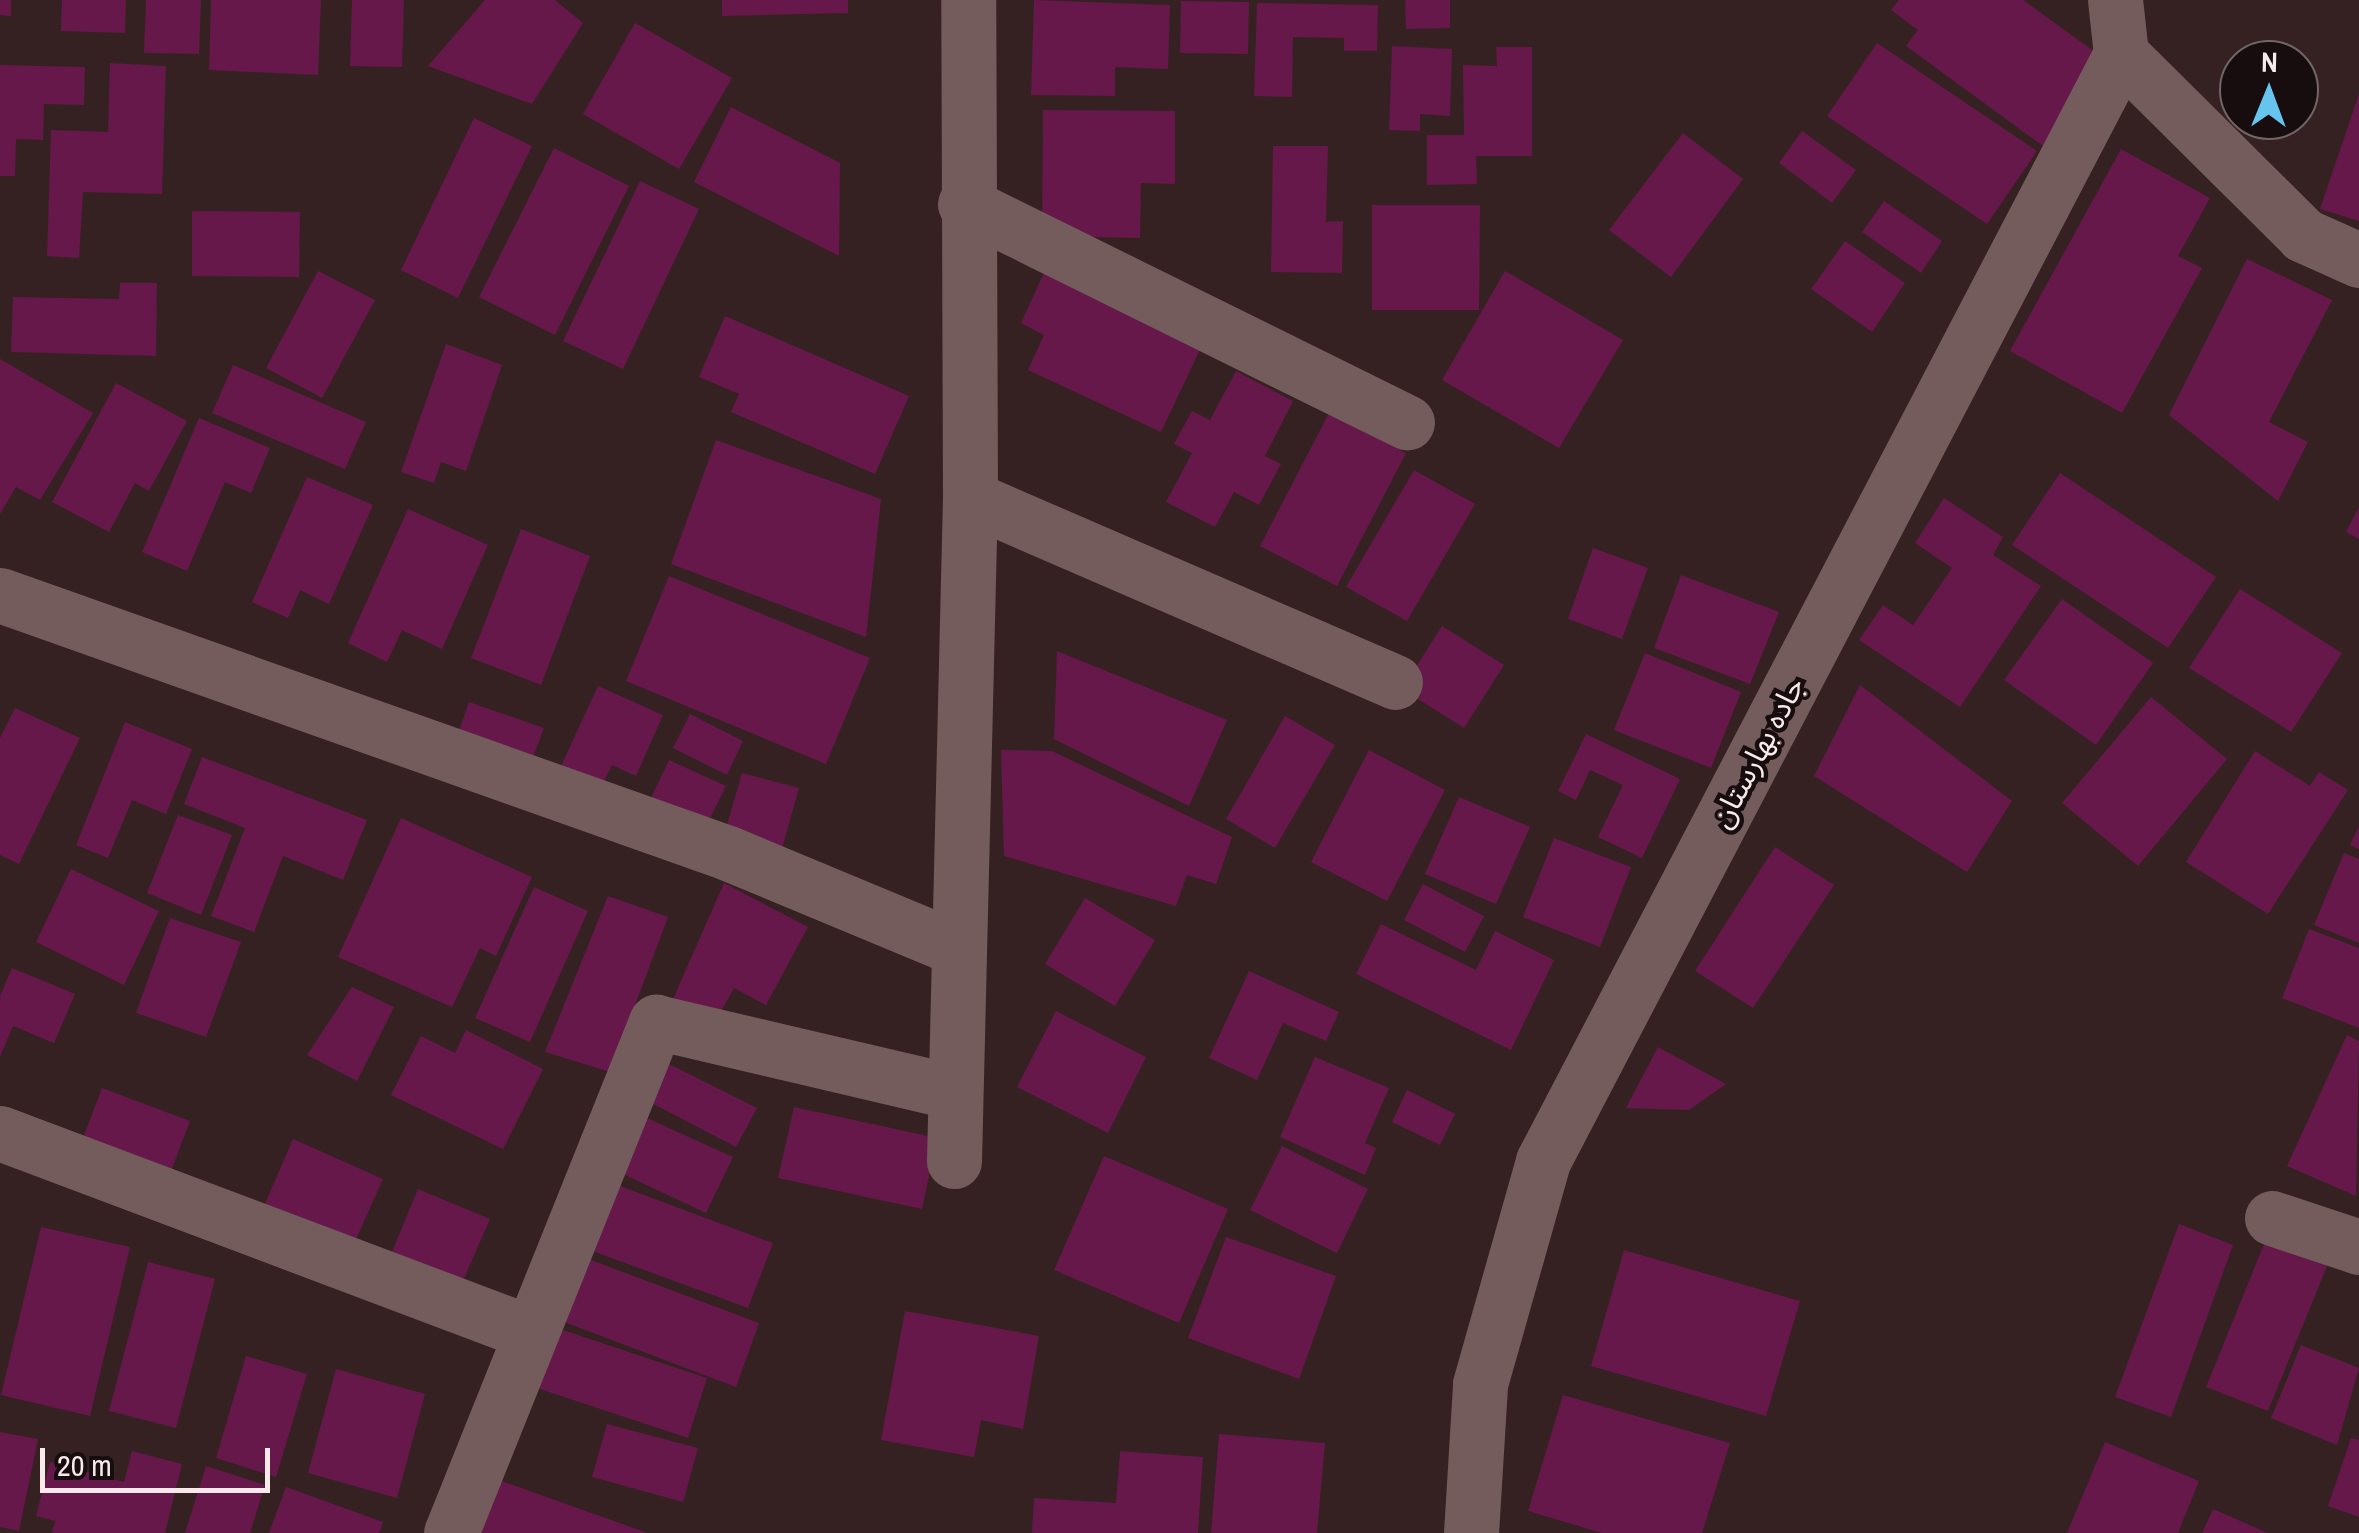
<!DOCTYPE html>
<html>
<head>
<meta charset="utf-8">
<style>
	body { margin:0 }
	#map { position:relative; width:2359px; height:1533px; overflow:hidden; background:#352122; font-family:"Archivo Narrow","Noto Sans Arabic",sans-serif }
	div>[style] { position:absolute }
	[style*='--x'] { left:calc(var(--x)*1px); top:calc(var(--y)*1px); width:calc(var(--w)*1px); rotate:calc(var(--a)*1deg) }
	.building>* { inset:0; background:#66184a }
	.minor>* { height:55px; margin:-27.5px; padding:0 27.5px; transform-origin:27.5px; border-radius:27.5px; background:#745c5d }
	span { translate:-50% -50%; white-space:nowrap; text-align:center; line-height:1.15; -webkit-text-stroke:9px #170d0e; paint-order:stroke }
	.street-label { font-size:30px; color:#f8e9ea }
	.north { position:absolute; left:2219px; top:40px; width:100px; height:100px; box-sizing:border-box; background:#170d0e; border:2px solid #716566; border-radius:50%; rotate:1deg; font-size:28px; font-weight:700; line-height:40px; text-align:center; color:#f8e9ea }
	.north::after { content:''; display:block; margin:auto; width:35px; height:45px; background:#66c4ef; clip-path:polygon(50% 0,100% 100%,50% 72%,0 100%) }
	.scale { position:absolute; left:40px; top:1448px; width:230px; height:45px; box-sizing:border-box; border:5px solid #f8e9ea; border-top:0; padding-left:12px; font-size:30px; line-height:35px; white-space:nowrap; color:#f8e9ea; -webkit-text-stroke:8px #170d0e; paint-order:stroke }
</style>
</head>
<body>
<div id="map">
	<div class="building">
		<div style="clip-path:polygon(0 0,11px 0,11px 16px,0 15px)"></div>
		<div style="clip-path:polygon(62px 0,126px 0,125px 33px,61px 31px)"></div>
		<div style="clip-path:polygon(146px 0,201px 0,199px 54px,144px 53px)"></div>
		<div style="clip-path:polygon(211px 0,321px 0,318px 75px,209px 70px)"></div>
		<div style="clip-path:polygon(352px 0,404px 0,402px 67px,350px 66px)"></div>
		<div style="clip-path:polygon(485px 0,555px 0,583px 23px,532px 104px,428px 66px)"></div>
		<div style="clip-path:polygon(722px 0,848px 0,848px 13px,722px 16px)"></div>
		<div style="clip-path:polygon(1034px 0,1170px 5px,1168px 69px,1115px 67px,1115px 96px,1031px 95px)"></div>
		<div style="clip-path:polygon(1405px 0,1450px 0,1450px 28px,1406px 29px)"></div>
		<div style="clip-path:polygon(1899px 0,2023px 0,2106px 60px,2043px 146px,1906px 46px,1918px 30px,1891px 10px)"></div>
		<div style="clip-path:polygon(1181px 1px,1249px 2px,1248px 54px,1180px 53px)"></div>
		<div style="clip-path:polygon(1257px 3px,1378px 5px,1377px 51px,1344px 51px,1344px 38px,1293px 37px,1292px 97px,1254px 96px)"></div>
		<div style="clip-path:polygon(635px 23px,732px 78px,679px 169px,583px 114px)"></div>
		<div style="clip-path:polygon(1877px 43px,2037px 151px,1987px 224px,1827px 116px)"></div>
		<div style="clip-path:polygon(1392px 46px,1452px 49px,1450px 116px,1420px 114px,1420px 131px,1389px 130px)"></div>
		<div style="clip-path:polygon(1496px 47px,1532px 47px,1532px 156px,1476px 156px,1477px 184px,1427px 185px,1427px 135px,1464px 135px,1463px 65px,1497px 66px)"></div>
		<div style="clip-path:polygon(110px 63px,166px 66px,162px 194px,83px 192px,79px 258px,47px 256px,51px 130px,108px 132px)"></div>
		<div style="clip-path:polygon(0 65px,85px 67px,84px 105px,44px 104px,43px 140px,16px 139px,15px 176px,0 176px)"></div>
		<div style="clip-path:polygon(2359px 94px,2359px 221px,2320px 209px)"></div>
		<div style="clip-path:polygon(731px 107px,840px 163px,839px 256px,694px 182px)"></div>
		<div style="clip-path:polygon(1043px 110px,1175px 111px,1175px 184px,1141px 183px,1140px 238px,1042px 236px)"></div>
		<div style="clip-path:polygon(474px 118px,532px 146px,458px 298px,401px 270px)"></div>
		<div style="clip-path:polygon(1802px 131px,1856px 170px,1832px 203px,1779px 163px)"></div>
		<div style="clip-path:polygon(1683px 133px,1743px 179px,1671px 277px,1609px 230px)"></div>
		<div style="clip-path:polygon(1273px 146px,1328px 146px,1326px 222px,1343px 221px,1342px 273px,1271px 272px)"></div>
		<div style="clip-path:polygon(554px 148px,629px 186px,555px 335px,479px 297px)"></div>
		<div style="clip-path:polygon(2121px 149px,2210px 198px,2178px 256px,2202px 268px,2122px 413px,2010px 351px)"></div>
		<div style="clip-path:polygon(640px 181px,699px 209px,623px 369px,563px 341px)"></div>
		<div style="clip-path:polygon(1884px 201px,1942px 241px,1921px 273px,1862px 232px)"></div>
		<div style="clip-path:polygon(1372px 205px,1480px 205px,1479px 310px,1372px 310px)"></div>
		<div style="clip-path:polygon(192px 211px,300px 212px,299px 277px,192px 276px)"></div>
		<div style="clip-path:polygon(1845px 241px,1905px 283px,1872px 332px,1811px 289px)"></div>
		<div style="clip-path:polygon(2247px 259px,2332px 300px,2269px 422px,2308px 442px,2278px 501px,2169px 415px)"></div>
		<div style="clip-path:polygon(1047px 266px,1205px 339px,1161px 432px,1028px 370px,1044px 335px,1021px 323px)"></div>
		<div style="clip-path:polygon(318px 271px,375px 300px,322px 398px,266px 368px)"></div>
		<div style="clip-path:polygon(1505px 271px,1623px 340px,1559px 448px,1442px 380px)"></div>
		<div style="clip-path:polygon(120px 283px,157px 283px,156px 356px,11px 352px,13px 297px,119px 299px)"></div>
		<div style="clip-path:polygon(725px 316px,909px 396px,875px 474px,731px 412px,739px 394px,699px 377px)"></div>
		<div style="clip-path:polygon(446px 344px,502px 365px,466px 471px,441px 462px,434px 483px,401px 472px)"></div>
		<div style="clip-path:polygon(0 359px,93px 413px,40px 500px,16px 487px,0 514px)"></div>
		<div style="clip-path:polygon(233px 365px,366px 422px,345px 469px,212px 413px)"></div>
		<div style="clip-path:polygon(1236px 371px,1293px 401px,1265px 456px,1281px 464px,1259px 505px,1234px 492px,1215px 527px,1166px 502px,1192px 453px,1174px 444px,1192px 411px,1210px 420px)"></div>
		<div style="clip-path:polygon(116px 383px,187px 421px,149px 491px,135px 483px,109px 532px,52px 502px)"></div>
		<div style="clip-path:polygon(1329px 413px,1406px 453px,1337px 586px,1260px 546px)"></div>
		<div style="clip-path:polygon(199px 418px,270px 448px,251px 493px,225px 482px,187px 571px,142px 552px)"></div>
		<div style="clip-path:polygon(716px 440px,881px 499px,866px 637px,671px 564px)"></div>
		<div style="clip-path:polygon(1414px 470px,1475px 504px,1407px 621px,1346px 587px)"></div>
		<div style="clip-path:polygon(2060px 473px,2216px 577px,2168px 648px,2012px 545px)"></div>
		<div style="clip-path:polygon(307px 477px,373px 505px,329px 604px,300px 590px,288px 618px,252px 602px)"></div>
		<div style="clip-path:polygon(1944px 498px,2003px 537px,1993px 555px,2041px 586px,1960px 707px,1859px 640px,1883px 605px,1913px 625px,1952px 568px,1915px 543px)"></div>
		<div style="clip-path:polygon(2359px 507px,2359px 539px,2346px 532px)"></div>
		<div style="clip-path:polygon(408px 509px,488px 545px,442px 649px,402px 630px,387px 662px,348px 643px)"></div>
		<div style="clip-path:polygon(521px 529px,590px 556px,541px 685px,471px 658px)"></div>
		<div style="clip-path:polygon(1593px 548px,1648px 568px,1622px 639px,1568px 619px)"></div>
		<div style="clip-path:polygon(1681px 575px,1779px 612px,1750px 684px,1654px 648px)"></div>
		<div style="clip-path:polygon(669px 576px,870px 658px,826px 764px,626px 681px)"></div>
		<div style="clip-path:polygon(2240px 589px,2342px 653px,2291px 732px,2189px 668px)"></div>
		<div style="clip-path:polygon(2062px 599px,2153px 663px,2096px 745px,2004px 680px)"></div>
		<div style="clip-path:polygon(1442px 626px,1504px 665px,1464px 728px,1402px 689px)"></div>
		<div style="clip-path:polygon(1057px 651px,1227px 720px,1189px 806px,1054px 739px)"></div>
		<div style="clip-path:polygon(1645px 653px,1741px 692px,1711px 768px,1614px 730px)"></div>
		<div style="clip-path:polygon(1860px 685px,2012px 801px,1967px 872px,1814px 776px)"></div>
		<div style="clip-path:polygon(598px 686px,663px 715px,636px 776px,612px 765px,597px 796px,556px 777px)"></div>
		<div style="clip-path:polygon(2151px 697px,2227px 759px,2138px 866px,2062px 803px)"></div>
		<div style="clip-path:polygon(469px 702px,544px 728px,528px 771px,454px 745px)"></div>
		<div style="clip-path:polygon(15px 708px,80px 738px,19px 864px,0 855px,0 738px)"></div>
		<div style="clip-path:polygon(690px 714px,743px 741px,727px 775px,673px 748px)"></div>
		<div style="clip-path:polygon(1285px 716px,1335px 745px,1275px 848px,1226px 819px)"></div>
		<div style="clip-path:polygon(125px 722px,192px 749px,166px 814px,132px 800px,108px 858px,76px 845px)"></div>
		<div style="clip-path:polygon(1586px 734px,1680px 779px,1642px 858px,1598px 837px,1623px 785px,1590px 770px,1576px 800px,1558px 791px)"></div>
		<div style="clip-path:polygon(1001px 750px,1052px 751px,1232px 837px,1216px 884px,1187px 875px,1176px 906px,1004px 856px)"></div>
		<div style="clip-path:polygon(1369px 750px,1445px 790px,1387px 901px,1311px 862px)"></div>
		<div style="clip-path:polygon(2255px 751px,2310px 786px,2319px 772px,2348px 790px,2268px 914px,2186px 862px)"></div>
		<div style="clip-path:polygon(202px 757px,367px 820px,343px 880px,283px 856px,254px 932px,211px 916px,245px 828px,184px 804px)"></div>
		<div style="clip-path:polygon(669px 760px,726px 786px,705px 828px,649px 802px)"></div>
		<div style="clip-path:polygon(742px 773px,799px 788px,779px 859px,722px 842px)"></div>
		<div style="clip-path:polygon(1459px 797px,1530px 827px,1496px 904px,1425px 874px)"></div>
		<div style="clip-path:polygon(178px 815px,232px 835px,201px 915px,147px 893px)"></div>
		<div style="clip-path:polygon(401px 818px,532px 877px,496px 956px,480px 948px,452px 1007px,338px 957px)"></div>
		<div style="clip-path:polygon(2359px 826px,2359px 849px,2350px 845px)"></div>
		<div style="clip-path:polygon(1554px 838px,1631px 867px,1600px 947px,1523px 917px)"></div>
		<div style="clip-path:polygon(1775px 847px,1834px 885px,1753px 1008px,1695px 971px)"></div>
		<div style="clip-path:polygon(2344px 853px,2359px 859px,2359px 943px,2314px 925px)"></div>
		<div style="clip-path:polygon(71px 869px,159px 911px,124px 985px,36px 942px)"></div>
		<div style="clip-path:polygon(724px 883px,808px 927px,766px 1005px,734px 988px,715px 1022px,673px 999px)"></div>
		<div style="clip-path:polygon(1423px 884px,1484px 916px,1465px 952px,1404px 920px)"></div>
		<div style="clip-path:polygon(534px 887px,588px 911px,530px 1042px,475px 1018px)"></div>
		<div style="clip-path:polygon(608px 896px,668px 917px,610px 1072px,545px 1052px)"></div>
		<div style="clip-path:polygon(1085px 898px,1155px 940px,1115px 1006px,1045px 964px)"></div>
		<div style="clip-path:polygon(170px 918px,241px 942px,206px 1037px,136px 1013px)"></div>
		<div style="clip-path:polygon(1381px 924px,1476px 970px,1495px 931px,1554px 960px,1511px 1050px,1356px 974px)"></div>
		<div style="clip-path:polygon(2309px 929px,2359px 948px,2359px 1028px,2282px 998px)"></div>
		<div style="clip-path:polygon(12px 968px,75px 994px,54px 1043px,13px 1026px,0 1057px,0 996px)"></div>
		<div style="clip-path:polygon(1249px 971px,1339px 1012px,1326px 1041px,1283px 1023px,1257px 1080px,1209px 1058px)"></div>
		<div style="clip-path:polygon(352px 987px,394px 1007px,357px 1081px,307px 1055px)"></div>
		<div style="clip-path:polygon(1056px 1011px,1146px 1057px,1108px 1133px,1017px 1087px)"></div>
		<div style="clip-path:polygon(466px 1030px,543px 1069px,503px 1149px,391px 1095px,421px 1036px,455px 1053px)"></div>
		<div style="clip-path:polygon(2347px 1035px,2359px 1041px,2356px 1196px,2287px 1166px)"></div>
		<div style="clip-path:polygon(1658px 1047px,1726px 1084px,1689px 1110px,1626px 1108px)"></div>
		<div style="clip-path:polygon(1315px 1057px,1389px 1088px,1365px 1143px,1376px 1148px,1365px 1175px,1280px 1137px)"></div>
		<div style="clip-path:polygon(657px 1058px,757px 1108px,736px 1147px,638px 1096px)"></div>
		<div style="clip-path:polygon(102px 1088px,190px 1121px,168px 1179px,80px 1146px)"></div>
		<div style="clip-path:polygon(1407px 1090px,1455px 1114px,1440px 1145px,1392px 1122px)"></div>
		<div style="clip-path:polygon(794px 1107px,937px 1138px,922px 1209px,778px 1178px)"></div>
		<div style="clip-path:polygon(629px 1110px,733px 1157px,706px 1213px,604px 1165px)"></div>
		<div style="clip-path:polygon(293px 1139px,383px 1179px,353px 1246px,264px 1206px)"></div>
		<div style="clip-path:polygon(1282px 1146px,1368px 1189px,1337px 1253px,1250px 1210px)"></div>
		<div style="clip-path:polygon(1104px 1156px,1228px 1209px,1179px 1323px,1054px 1270px)"></div>
		<div style="clip-path:polygon(612px 1183px,773px 1243px,748px 1308px,587px 1249px)"></div>
		<div style="clip-path:polygon(418px 1189px,490px 1219px,459px 1290px,389px 1259px)"></div>
		<div style="clip-path:polygon(2179px 1224px,2233px 1245px,2171px 1417px,2115px 1397px)"></div>
		<div style="clip-path:polygon(41px 1227px,130px 1247px,90px 1416px,1px 1395px)"></div>
		<div style="clip-path:polygon(1226px 1237px,1336px 1276px,1299px 1379px,1188px 1338px)"></div>
		<div style="clip-path:polygon(2267px 1237px,2329px 1261px,2268px 1411px,2206px 1387px)"></div>
		<div style="clip-path:polygon(1624px 1250px,1800px 1301px,1766px 1416px,1591px 1366px)"></div>
		<div style="clip-path:polygon(575px 1254px,759px 1323px,736px 1387px,551px 1317px)"></div>
		<div style="clip-path:polygon(148px 1262px,215px 1279px,176px 1428px,109px 1411px)"></div>
		<div style="clip-path:polygon(905px 1311px,1039px 1336px,1023px 1429px,981px 1420px,974px 1457px,881px 1440px)"></div>
		<div style="clip-path:polygon(542px 1323px,707px 1378px,688px 1438px,522px 1383px)"></div>
		<div style="clip-path:polygon(2301px 1345px,2359px 1368px,2337px 1445px,2271px 1418px)"></div>
		<div style="clip-path:polygon(246px 1356px,307px 1374px,276px 1477px,216px 1458px)"></div>
		<div style="clip-path:polygon(336px 1369px,425px 1394px,397px 1498px,308px 1473px)"></div>
		<div style="clip-path:polygon(1563px 1395px,1730px 1443px,1702px 1533px,1602px 1533px,1528px 1511px)"></div>
		<div style="clip-path:polygon(607px 1424px,698px 1448px,683px 1502px,592px 1477px)"></div>
		<div style="clip-path:polygon(0 1432px,38px 1439px,19px 1531px,0 1527px)"></div>
		<div style="clip-path:polygon(1219px 1434px,1325px 1443px,1317px 1533px,1211px 1533px)"></div>
		<div style="clip-path:polygon(2351px 1438px,2359px 1440px,2359px 1517px,2328px 1506px)"></div>
		<div style="clip-path:polygon(2105px 1442px,2199px 1481px,2178px 1533px,2067px 1533px)"></div>
		<div style="clip-path:polygon(132px 1451px,182px 1464px,165px 1533px,52px 1533px,55px 1521px,36px 1516px,50px 1462px,124px 1482px)"></div>
		<div style="clip-path:polygon(1120px 1451px,1203px 1457px,1198px 1533px,1032px 1533px,1034px 1498px,1116px 1503px)"></div>
		<div style="clip-path:polygon(206px 1466px,265px 1485px,250px 1533px,185px 1533px)"></div>
		<div style="clip-path:polygon(496px 1479px,645px 1532px,645px 1533px,476px 1533px)"></div>
		<div style="clip-path:polygon(286px 1487px,383px 1522px,379px 1533px,269px 1533px)"></div>
		<div style="clip-path:polygon(2213px 1509px,2268px 1533px,2202px 1533px)"></div>
	</div>
	<div class="minor">
		<div style="--x:2121;--y:54;--w:257;--a:44.8"></div>
		<div style="--x:2303;--y:235;--w:61;--a:24.1"></div>
		<div style="--x:965;--y:204;--w:493;--a:26.3"></div>
		<div style="--x:970;--y:498;--w:463;--a:23.4"></div>
		<div style="--x:0;--y:595;--w:772;--a:19.51"></div>
		<div style="--x:728;--y:853;--w:247;--a:22.6"></div>
		<div style="--x:0;--y:1133;--w:562;--a:20.63"></div>
		<div style="--x:954;--y:1161;--w:663;--a:-88.62"></div>
		<div style="--x:970;--y:498;--w:498;--a:-90.2"></div>
		<div style="--x:2272;--y:1218;--w:92;--a:18.4"></div>
		<div style="--x:451;--y:1533;--w:551;--a:-68.14"></div>
		<div style="--x:656;--y:1022;--w:306;--a:13.2"></div>
		<div style="--x:1471;--y:1533;--w:149;--a:-86.5"></div>
		<div style="--x:1480;--y:1384;--w:232;--a:-74.2"></div>
		<div style="--x:1543;--y:1161;--w:1249;--a:-62.43"></div>
		<div style="--x:2121;--y:54;--w:54;--a:-96.3"></div>
	</div>
	<div class="street-label">
		<span style="left:1757px;top:752px;rotate:-62deg">جاده بهارستان</span>
	</div>
	<div class="north">N</div>
	<div class="scale">20 m</div>
</div>
</body>
</html>
